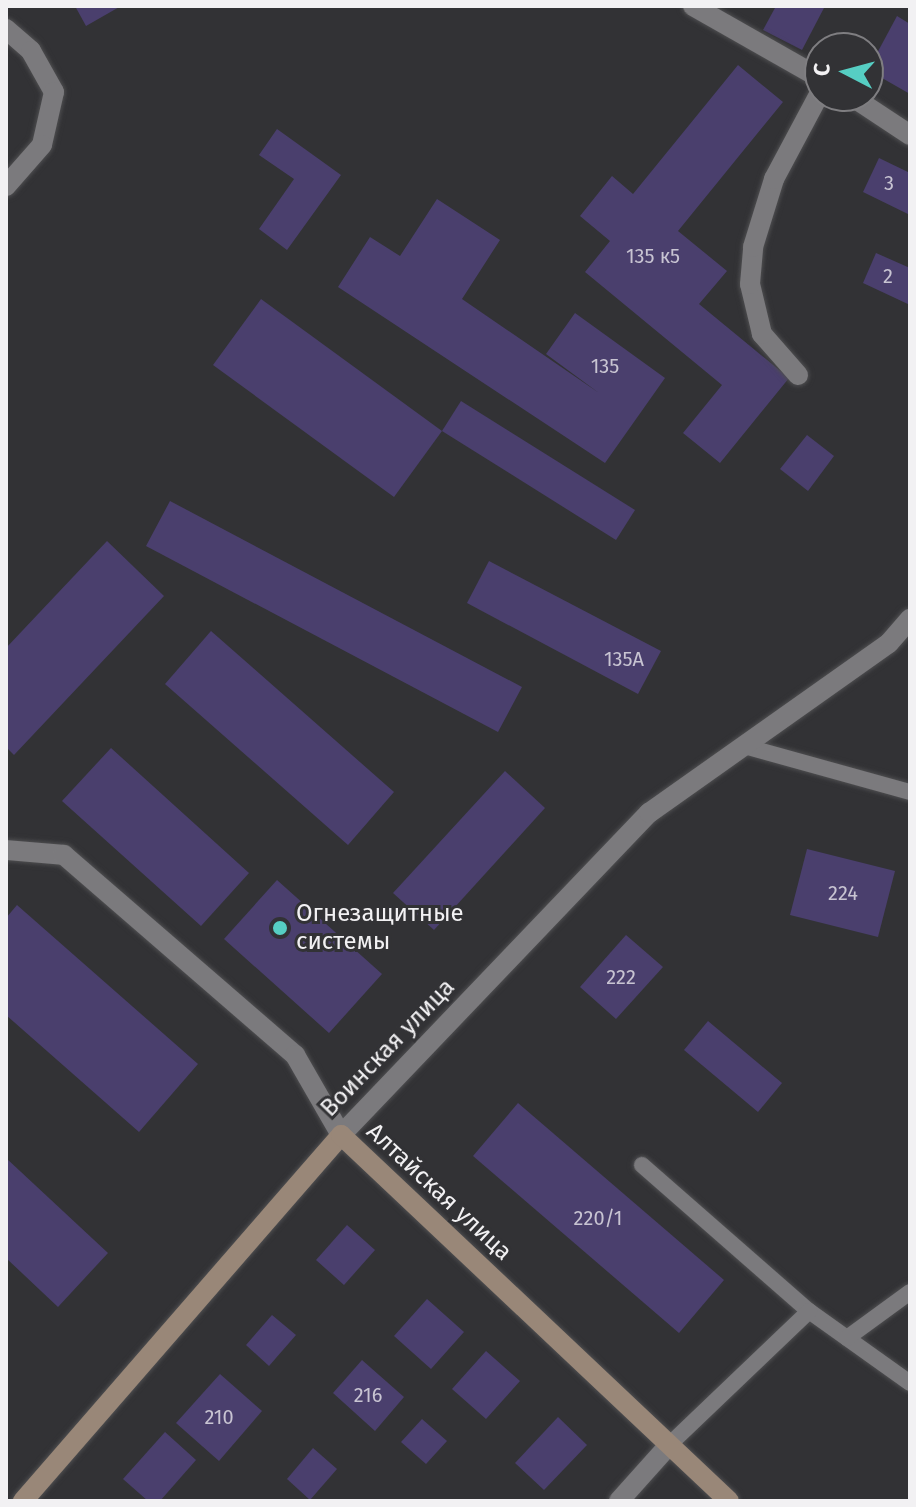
<!DOCTYPE html>
<html>
<head>
<meta charset="utf-8">
<style>
	body { margin:0 }
	#map { position:relative; width:916px; height:1507px; overflow:hidden; background:#323235; font-family:"Fira Sans",sans-serif }
	div>[style] { position:absolute }
	[style*='--x'] { left:calc(var(--x)*1px); top:calc(var(--y)*1px); width:calc(var(--w)*1px); rotate:calc(var(--a)*1deg) }
	.building>* { inset:0; background:#4a3f6d }
	.roads { filter:drop-shadow(0 0 2px #4e4e50) drop-shadow(0 0 2px #4e4e50) }
	.lane>* { height:16px; margin:-8px; padding:0 8px; transform-origin:8px; border-radius:8px; background:#7b7a7d }
	.street>* { height:20px; margin:-10px; padding:0 10px; transform-origin:10px; border-radius:10px; background:#7b7a7d }
	.secondary>* { height:20px; margin:-10px; padding:0 10px; transform-origin:10px; border-radius:10px; background:#998778 }
	.dots>* { width:22px; height:22px; translate:-50% -50%; box-sizing:border-box; border:4px solid #323235; border-radius:50% }
	span { translate:-50% -50%; white-space:nowrap; text-align:center; line-height:1.15; -webkit-text-stroke:6px #323235; paint-order:stroke }
	.number-label { font-size:20px; color:#c8c4d2 }
	.number-label span { -webkit-text-stroke-width:0 }
	.poi-label { font-size:24px; color:#f2f1f3 }
	.left { translate:0 -50%; text-align:left }
	.street-label { font-size:24px; color:#f2f1f3 }
	.frame { position:absolute; inset:0; border:8px solid #f2f1f3; pointer-events:none }
	.north { position:absolute; left:804px; top:32px; width:80px; height:80px; box-sizing:border-box; background:#323235; border:2px solid #7f7e81; border-radius:50%; rotate:276deg; font-size:22px; font-weight:700; line-height:32px; text-align:center; color:#f2f1f3 }
	.north::after { content:''; display:block; margin:auto; width:28px; height:36px; background:#56cec3; clip-path:polygon(50% 0,100% 100%,50% 72%,0 100%) }
</style>
</head>
<body>
<div id="map">
	<div class="building">
		<div style="clip-path:polygon(75px 6px,121px 6px,86px 26px)"></div>
		<div style="clip-path:polygon(776px 6px,825px 6px,802px 50px,763px 30px)"></div>
		<div style="clip-path:polygon(897px 16px,910px 24px,910px 94px,868px 70px)"></div>
		<div style="clip-path:polygon(738px 65px,783px 102px,678px 231px,727px 271px,699px 304px,789px 378px,720px 463px,683px 433px,722px 385px,585px 272px,610px 241px,580px 216px,612px 176px,633px 194px)"></div>
		<div style="clip-path:polygon(277px 129px,341px 175px,287px 250px,259px 229px,294px 179px,259px 155px)"></div>
		<div style="clip-path:polygon(879px 158px,910px 173px,910px 215px,863px 192px)"></div>
		<div style="clip-path:polygon(437px 199px,500px 240px,462px 299px,599px 393px,546px 354px,575px 313px,665px 378px,605px 463px,338px 287px,370px 237px,400px 256px)"></div>
		<div style="clip-path:polygon(876px 253px,910px 268px,910px 305px,863px 283px)"></div>
		<div style="clip-path:polygon(261px 299px,442px 431px,394px 497px,213px 365px)"></div>
		<div style="clip-path:polygon(461px 401px,635px 510px,616px 540px,442px 431px)"></div>
		<div style="clip-path:polygon(807px 435px,834px 456px,808px 491px,780px 469px)"></div>
		<div style="clip-path:polygon(170px 501px,522px 687px,498px 732px,146px 546px)"></div>
		<div style="clip-path:polygon(107px 541px,164px 596px,14px 755px,6px 747px,6px 648px)"></div>
		<div style="clip-path:polygon(489px 561px,661px 651px,638px 694px,467px 603px)"></div>
		<div style="clip-path:polygon(211px 631px,394px 792px,348px 845px,165px 684px)"></div>
		<div style="clip-path:polygon(111px 748px,249px 873px,201px 926px,62px 801px)"></div>
		<div style="clip-path:polygon(505px 771px,545px 808px,434px 930px,393px 893px)"></div>
		<div style="clip-path:polygon(807px 849px,895px 871px,878px 937px,790px 915px)"></div>
		<div style="clip-path:polygon(277px 880px,382px 974px,329px 1033px,224px 939px)"></div>
		<div style="clip-path:polygon(17px 905px,198px 1064px,139px 1132px,6px 1015px,6px 918px)"></div>
		<div style="clip-path:polygon(626px 935px,663px 967px,616px 1019px,580px 987px)"></div>
		<div style="clip-path:polygon(708px 1021px,782px 1083px,758px 1112px,684px 1050px)"></div>
		<div style="clip-path:polygon(518px 1103px,724px 1280px,679px 1333px,473px 1156px)"></div>
		<div style="clip-path:polygon(6px 1158px,108px 1253px,58px 1307px,6px 1258px)"></div>
		<div style="clip-path:polygon(347px 1225px,375px 1250px,344px 1285px,316px 1260px)"></div>
		<div style="clip-path:polygon(427px 1299px,464px 1332px,431px 1369px,394px 1336px)"></div>
		<div style="clip-path:polygon(272px 1315px,296px 1335px,269px 1366px,246px 1345px)"></div>
		<div style="clip-path:polygon(486px 1351px,520px 1381px,486px 1419px,452px 1389px)"></div>
		<div style="clip-path:polygon(362px 1360px,404px 1397px,375px 1431px,333px 1393px)"></div>
		<div style="clip-path:polygon(220px 1374px,262px 1411px,219px 1461px,176px 1423px)"></div>
		<div style="clip-path:polygon(558px 1417px,587px 1445px,544px 1490px,515px 1463px)"></div>
		<div style="clip-path:polygon(422px 1419px,447px 1441px,426px 1464px,401px 1442px)"></div>
		<div style="clip-path:polygon(165px 1432px,196px 1460px,160px 1501px,148px 1501px,123px 1479px)"></div>
		<div style="clip-path:polygon(313px 1448px,337px 1469px,310px 1500px,287px 1479px)"></div>
	</div>
	<div class="roads">
		<div class="lane">
			<div style="--x:744;--y:746;--w:172;--a:15.5"></div>
			<div style="--x:642;--y:1165;--w:222;--a:41.2"></div>
			<div style="--x:809;--y:1311;--w:124;--a:35.5"></div>
			<div style="--x:847;--y:1338;--w:78;--a:-36.1"></div>
			<div style="--x:669;--y:1445;--w:194;--a:-43.7"></div>
		</div>
		<div class="street">
			<div style="--x:693;--y:6;--w:146;--a:29.6"></div>
			<div style="--x:6;--y:29;--w:33;--a:41"></div>
			<div style="--x:31;--y:51;--w:47;--a:60.7"></div>
			<div style="--x:54;--y:92;--w:54;--a:102.8"></div>
			<div style="--x:42;--y:145;--w:55;--a:131.3"></div>
			<div style="--x:851;--y:96;--w:71;--a:33.5"></div>
			<div style="--x:798;--y:375;--w:55;--a:-131.3"></div>
			<div style="--x:762;--y:334;--w:51;--a:-103.5"></div>
			<div style="--x:750;--y:284;--w:37;--a:-85"></div>
			<div style="--x:753;--y:247;--w:71;--a:-72.8"></div>
			<div style="--x:774;--y:179;--w:98;--a:-61.9"></div>
			<div style="--x:6;--y:850;--w:58;--a:4.9"></div>
			<div style="--x:64;--y:855;--w:306;--a:40.9"></div>
			<div style="--x:295;--y:1055;--w:92;--a:60.1"></div>
			<div style="--x:341;--y:1135;--w:446;--a:-46.3"></div>
			<div style="--x:649;--y:813;--w:294;--a:-35.3"></div>
			<div style="--x:889;--y:643;--w:32;--a:-49"></div>
			<div style="--x:619;--y:1501;--w:75;--a:-48.2"></div>
		</div>
		<div class="secondary">
			<div style="--x:23;--y:1501;--w:485;--a:-49"></div>
			<div style="--x:341;--y:1135;--w:533;--a:43.33"></div>
		</div>
	</div>
	<div class="dots">
		<div style="left:280px;top:928px;background:#56cec3"></div>
	</div>
	<div class="number-label">
		<span style="left:889px;top:183px">3</span>
		<span style="left:653px;top:256px">135 к5</span>
		<span style="left:888px;top:276px">2</span>
		<span style="left:605px;top:366px">135</span>
		<span style="left:624px;top:659px">135А</span>
		<span style="left:843px;top:893px">224</span>
		<span style="left:621px;top:977px">222</span>
		<span style="left:598px;top:1218px">220/1</span>
		<span style="left:368px;top:1395px">216</span>
		<span style="left:219px;top:1417px">210</span>
	</div>
	<div class="poi-label">
		<span class="left" style="left:296px;top:928px">Огнезащитные<br>системы</span>
	</div>
	<div class="street-label">
		<span style="left:388px;top:1048px;rotate:-46deg">Воинская улица</span>
		<span style="left:439px;top:1192px;rotate:43deg">Алтайская улица</span>
	</div>
	<div class="frame"></div>
	<div class="north">С</div>
</div>
</body>
</html>
